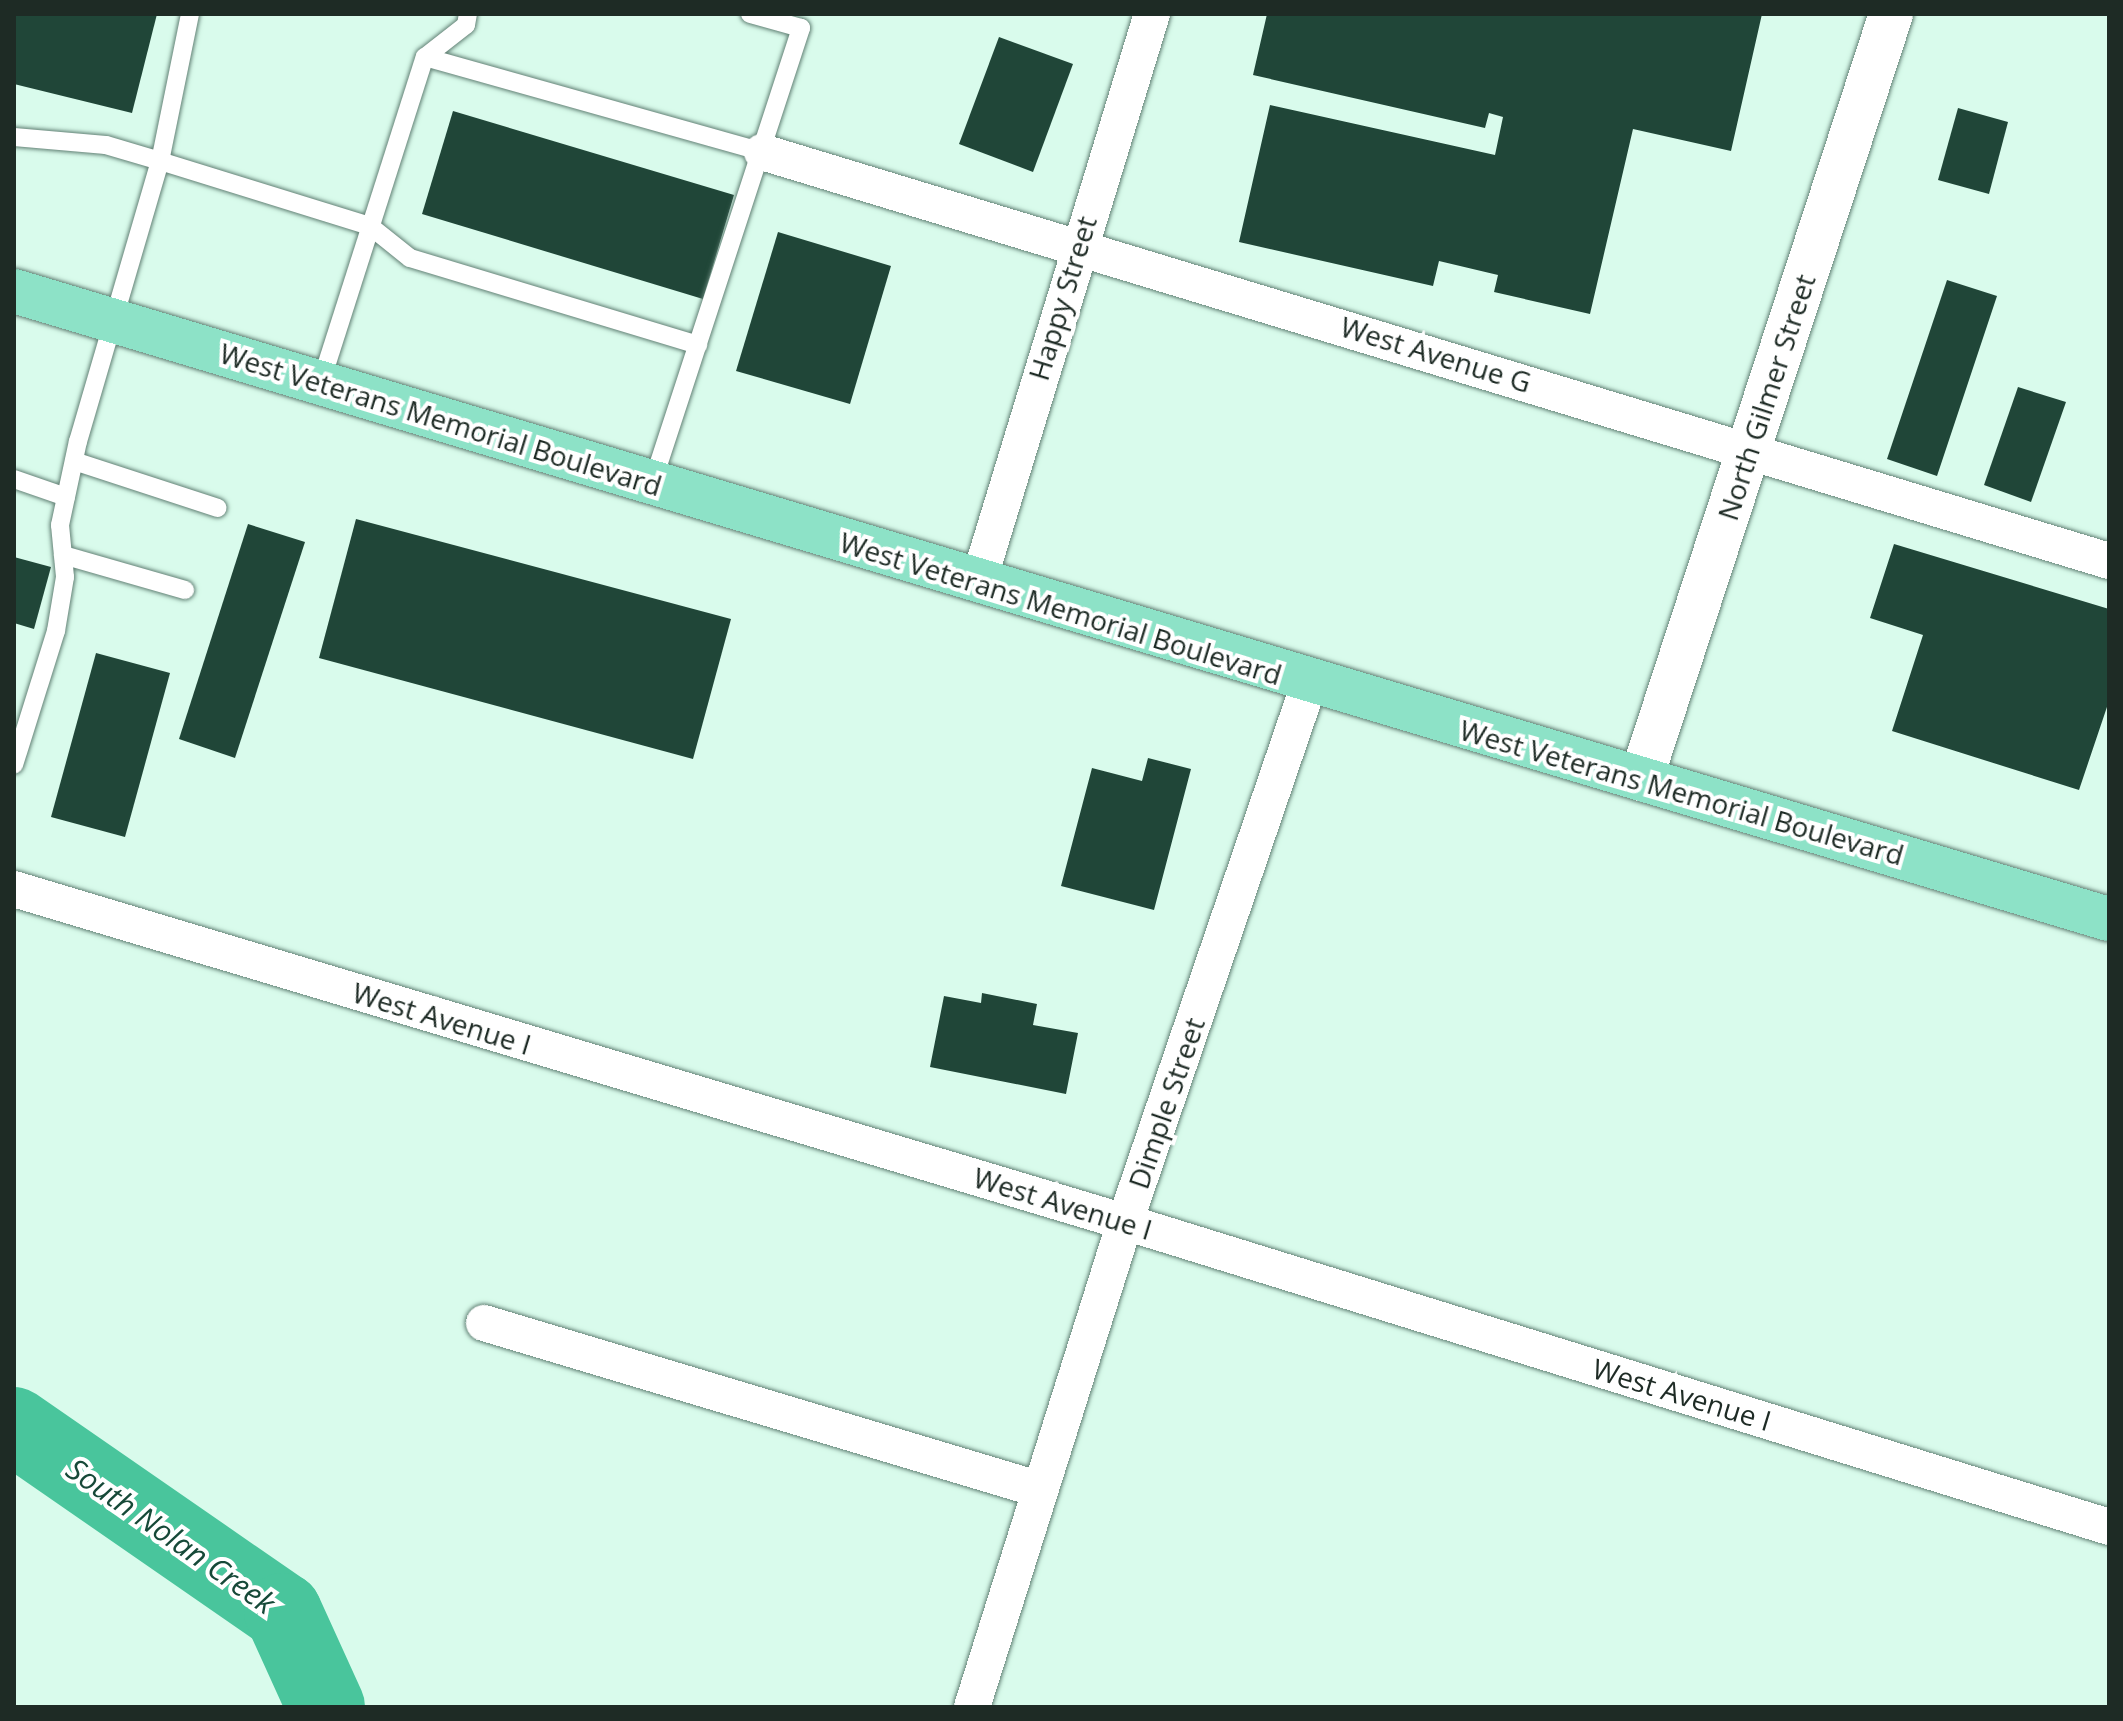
<!DOCTYPE html>
<html>
<head>
<meta charset="utf-8">
<style>
	body { margin:0 }
	#map { position:relative; width:2123px; height:1721px; overflow:hidden; background:#d9fbec; font-family:"Open Sans",sans-serif }
	div>[style] { position:absolute }
	[style*='--x'] { left:calc(var(--x)*1px); top:calc(var(--y)*1px); width:calc(var(--w)*1px); rotate:calc(var(--a)*1deg) }
	.river>* { height:78px; margin:-39px; padding:0 39px; transform-origin:39px; border-radius:39px; background:#49c59c }
	.building>* { inset:0; background:#204638 }
	.roads { filter:drop-shadow(0 0 2px #628175) drop-shadow(0 0 2px #628175) }
	.lane>* { height:18px; margin:-9px; padding:0 9px; transform-origin:9px; border-radius:9px; background:#fff }
	.street>* { height:36px; margin:-18px; padding:0 18px; transform-origin:18px; border-radius:18px; background:#fff }
	.secondary>* { height:44px; margin:-22px; padding:0 22px; transform-origin:22px; border-radius:22px; background:#fff }
	.primary>* { height:44px; margin:-22px; padding:0 22px; transform-origin:22px; border-radius:22px; background:#8de2c7 }
	span { translate:-50% -50%; white-space:nowrap; text-align:center; line-height:1.15; -webkit-text-stroke:8px #fff; paint-order:stroke }
	.street-label { font-size:28px; color:#1e2b25 }
	.water-label { font-size:30px; color:#164938; font-style:italic }
	.frame { position:absolute; inset:0; border:16px solid #1e2b25; pointer-events:none }
</style>
</head>
<body>
<div id="map">
	<div class="river">
		<div style="--x:14;--y:1426;--w:327;--a:34.7"></div>
		<div style="--x:283;--y:1612;--w:104;--a:65.6"></div>
	</div>
	<div class="building">
		<div style="clip-path:polygon(14px 14px,157px 14px,132px 113px,14px 84px)"></div>
		<div style="clip-path:polygon(1267px 14px,1762px 14px,1731px 151px,1633px 129px,1590px 314px,1494px 292px,1498px 275px,1439px 261px,1433px 286px,1239px 242px,1270px 105px,1495px 155px,1503px 117px,1489px 113px,1485px 128px,1253px 75px)"></div>
		<div style="clip-path:polygon(999px 37px,1073px 64px,1033px 172px,959px 144px)"></div>
		<div style="clip-path:polygon(1958px 108px,2008px 122px,1989px 194px,1938px 180px)"></div>
		<div style="clip-path:polygon(453px 111px,734px 195px,703px 299px,422px 214px)"></div>
		<div style="clip-path:polygon(778px 232px,891px 266px,850px 404px,736px 371px)"></div>
		<div style="clip-path:polygon(1947px 280px,1997px 296px,1937px 476px,1887px 459px)"></div>
		<div style="clip-path:polygon(2018px 387px,2066px 402px,2031px 502px,1984px 485px)"></div>
		<div style="clip-path:polygon(356px 519px,731px 619px,693px 759px,319px 658px)"></div>
		<div style="clip-path:polygon(248px 524px,305px 542px,235px 758px,179px 739px)"></div>
		<div style="clip-path:polygon(1894px 544px,2109px 609px,2109px 701px,2079px 790px,1892px 731px,1923px 635px,1870px 618px)"></div>
		<div style="clip-path:polygon(14px 557px,51px 567px,34px 629px,14px 623px)"></div>
		<div style="clip-path:polygon(96px 653px,170px 673px,125px 837px,51px 817px)"></div>
		<div style="clip-path:polygon(1148px 758px,1191px 769px,1154px 910px,1061px 886px,1092px 768px,1142px 781px)"></div>
		<div style="clip-path:polygon(982px 993px,1037px 1004px,1033px 1025px,1078px 1033px,1066px 1094px,930px 1067px,944px 996px,981px 1003px)"></div>
	</div>
	<div class="roads">
		<div class="lane">
			<div style="--x:190;--y:14;--w:150;--a:101.5"></div>
			<div style="--x:160;--y:161;--w:220;--a:17.2"></div>
			<div style="--x:370;--y:226;--w:51;--a:38.7"></div>
			<div style="--x:410;--y:258;--w:301;--a:16.8"></div>
			<div style="--x:425;--y:57;--w:350;--a:15.7"></div>
			<div style="--x:14;--y:137;--w:92;--a:5"></div>
			<div style="--x:106;--y:145;--w:56;--a:16.5"></div>
			<div style="--x:160;--y:161;--w:292;--a:106.3"></div>
			<div style="--x:78;--y:441;--w:86;--a:102.1"></div>
			<div style="--x:60;--y:525;--w:52;--a:84.5"></div>
			<div style="--x:65;--y:577;--w:55;--a:99.5"></div>
			<div style="--x:56;--y:631;--w:140;--a:107.4"></div>
			<div style="--x:321;--y:382;--w:341;--a:-72.3"></div>
			<div style="--x:425;--y:57;--w:52;--a:-38"></div>
			<div style="--x:466;--y:25;--w:11;--a:-80"></div>
			<div style="--x:74;--y:461;--w:151;--a:18.1"></div>
			<div style="--x:14;--y:479;--w:55;--a:19.1"></div>
			<div style="--x:652;--y:484;--w:480;--a:-71.9"></div>
			<div style="--x:801;--y:28;--w:53;--a:-164.6"></div>
			<div style="--x:63;--y:555;--w:127;--a:16"></div>
		</div>
		<div class="street">
			<div style="--x:762;--y:152;--w:1408;--a:16.89"></div>
			<div style="--x:978;--y:583;--w:595;--a:-73"></div>
			<div style="--x:14;--y:889;--w:1160;--a:16.69"></div>
			<div style="--x:1125;--y:1222;--w:1030;--a:17.22"></div>
			<div style="--x:484;--y:1323;--w:581;--a:16.69"></div>
			<div style="--x:972;--y:1707;--w:509;--a:-72.49"></div>
			<div style="--x:1125;--y:1222;--w:569;--a:-71.12"></div>
		</div>
		<div class="secondary">
			<div style="--x:1641;--y:779;--w:805;--a:-71.9"></div>
		</div>
		<div class="primary">
			<div style="--x:14;--y:291;--w:2187;--a:16.69"></div>
		</div>
	</div>
	<div class="street-label">
		<span style="left:1062px;top:298px;rotate:-73deg">Happy Street</span>
		<span style="left:1436px;top:354px;rotate:17deg">West Avenue G</span>
		<span style="left:1766px;top:397px;rotate:-72deg">North Gilmer Street</span>
		<span style="left:441px;top:419px;rotate:17deg">West Veterans Memorial Boulevard</span>
		<span style="left:1061px;top:608px;rotate:17deg">West Veterans Memorial Boulevard</span>
		<span style="left:1682px;top:792px;rotate:16deg">West Veterans Memorial Boulevard</span>
		<span style="left:442px;top:1018px;rotate:17deg">West Avenue I</span>
		<span style="left:1166px;top:1103px;rotate:-71deg">Dimple Street</span>
		<span style="left:1063px;top:1203px;rotate:17deg">West Avenue I</span>
		<span style="left:1682px;top:1394px;rotate:17deg">West Avenue I</span>
	</div>
	<div class="water-label">
		<span style="left:171px;top:1536px;rotate:35deg">South Nolan Creek</span>
	</div>
	<div class="frame"></div>
</div>
</body>
</html>
